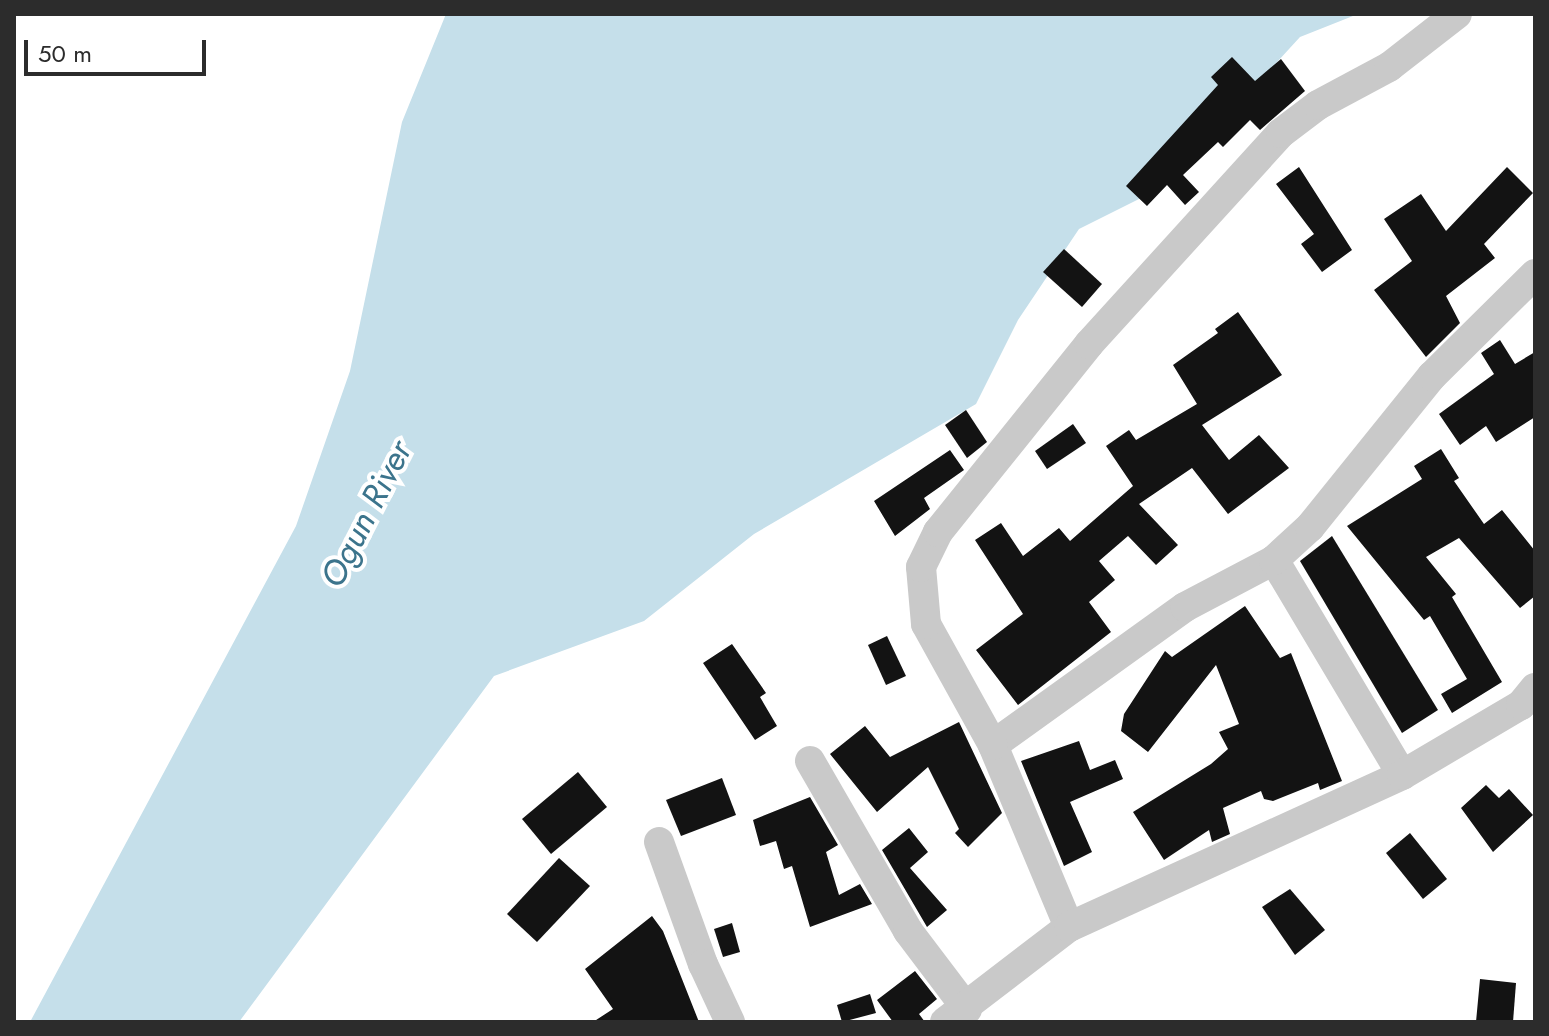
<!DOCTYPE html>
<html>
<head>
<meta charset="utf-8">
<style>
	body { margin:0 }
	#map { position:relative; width:1549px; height:1036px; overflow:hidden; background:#fff; font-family:Jost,sans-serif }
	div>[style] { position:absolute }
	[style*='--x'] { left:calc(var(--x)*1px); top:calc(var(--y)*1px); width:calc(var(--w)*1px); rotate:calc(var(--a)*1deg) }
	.water>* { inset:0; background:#c5dfea }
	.building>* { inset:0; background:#131313 }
	.minor>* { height:30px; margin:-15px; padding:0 15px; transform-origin:15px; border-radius:15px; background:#c9c9c9 }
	span { translate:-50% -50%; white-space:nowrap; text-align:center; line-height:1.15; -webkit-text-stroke:8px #fff; paint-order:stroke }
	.water-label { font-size:34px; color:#3c748c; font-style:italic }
	.frame { position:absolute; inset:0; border:16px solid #2c2c2c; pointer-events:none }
	.scale { position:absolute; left:24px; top:40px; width:182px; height:36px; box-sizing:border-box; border:4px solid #2c2c2c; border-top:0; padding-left:10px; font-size:24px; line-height:28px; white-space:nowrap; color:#2c2c2c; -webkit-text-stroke:6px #fff; paint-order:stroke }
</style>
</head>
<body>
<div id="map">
	<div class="water">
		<div style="clip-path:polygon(446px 14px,1358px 14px,1300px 37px,1163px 187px,1079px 229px,1018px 320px,976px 404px,754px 534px,644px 621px,494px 676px,239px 1022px,30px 1022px,296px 526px,350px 371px,402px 122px)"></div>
	</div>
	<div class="building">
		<div style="clip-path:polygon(1232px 57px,1255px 81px,1281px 59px,1305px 91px,1260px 130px,1250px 120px,1223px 147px,1218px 142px,1183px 175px,1199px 192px,1185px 205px,1167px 185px,1147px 206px,1126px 186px,1218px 85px,1211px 77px)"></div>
		<div style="clip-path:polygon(1299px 167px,1352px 250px,1322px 272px,1301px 244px,1314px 234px,1276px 184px)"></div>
		<div style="clip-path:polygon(1507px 167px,1533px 193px,1484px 244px,1495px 258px,1446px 296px,1460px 323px,1426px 357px,1374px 290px,1412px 261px,1384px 219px,1421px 194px,1446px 231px)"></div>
		<div style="clip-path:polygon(1064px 249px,1102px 284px,1082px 307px,1043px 272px)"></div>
		<div style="clip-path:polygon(1238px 312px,1282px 375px,1202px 425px,1229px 460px,1259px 435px,1289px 468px,1228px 514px,1192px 468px,1139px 504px,1178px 545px,1156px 565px,1128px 536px,1099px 561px,1115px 580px,1089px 602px,1111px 632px,1018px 705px,976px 650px,1023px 614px,975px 540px,1001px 523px,1023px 556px,1059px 528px,1070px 541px,1133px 486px,1106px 446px,1129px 430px,1136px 440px,1197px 404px,1173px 365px,1218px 333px,1215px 329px)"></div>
		<div style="clip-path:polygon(1500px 340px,1515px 364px,1535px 352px,1535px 417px,1496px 442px,1486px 426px,1460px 445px,1439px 414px,1494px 374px,1481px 353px)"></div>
		<div style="clip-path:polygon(966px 410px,987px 442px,967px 458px,945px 425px)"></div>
		<div style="clip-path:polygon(1073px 424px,1086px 443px,1047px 469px,1035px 451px)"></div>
		<div style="clip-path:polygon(1441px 449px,1459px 478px,1454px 481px,1484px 524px,1502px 510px,1535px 551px,1535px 596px,1520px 608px,1459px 538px,1426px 557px,1456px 594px,1452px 597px,1502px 682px,1452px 713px,1441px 694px,1467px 679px,1430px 616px,1424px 620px,1347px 526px,1422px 479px,1414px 466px)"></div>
		<div style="clip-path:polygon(950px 450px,964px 470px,924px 498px,930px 509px,895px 536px,874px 501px)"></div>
		<div style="clip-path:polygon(1332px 536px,1438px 710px,1402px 733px,1300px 561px)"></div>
		<div style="clip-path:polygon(1245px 606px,1280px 658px,1291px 653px,1342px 781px,1320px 790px,1318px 783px,1273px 801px,1264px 799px,1261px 791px,1223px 808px,1230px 834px,1212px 842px,1209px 830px,1164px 860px,1133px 812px,1211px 764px,1228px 749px,1219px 732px,1239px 724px,1216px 665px,1148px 752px,1121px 731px,1124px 714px,1165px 651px,1172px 657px)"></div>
		<div style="clip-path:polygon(887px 636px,906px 676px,886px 685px,868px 645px)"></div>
		<div style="clip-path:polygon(732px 644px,766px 693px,760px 697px,777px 726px,755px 740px,703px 663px)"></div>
		<div style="clip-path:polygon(959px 722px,1002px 813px,968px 847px,955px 833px,959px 829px,928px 767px,877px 812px,830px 754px,865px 726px,890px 757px)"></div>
		<div style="clip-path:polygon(1079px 741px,1090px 770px,1115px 760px,1123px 779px,1070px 802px,1092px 852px,1064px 866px,1021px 761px)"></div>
		<div style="clip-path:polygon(578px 772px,607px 807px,551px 854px,522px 819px)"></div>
		<div style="clip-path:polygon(722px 778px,736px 815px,681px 836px,666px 800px)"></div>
		<div style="clip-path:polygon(1486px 785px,1499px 798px,1509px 789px,1533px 815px,1493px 852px,1461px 808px)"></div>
		<div style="clip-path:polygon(810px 797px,838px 845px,826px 852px,839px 895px,860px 884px,872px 904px,810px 927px,792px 866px,784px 869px,776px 841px,760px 846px,753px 820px)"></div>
		<div style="clip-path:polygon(909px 828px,928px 852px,910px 868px,947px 910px,927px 927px,882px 850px)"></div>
		<div style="clip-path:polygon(1410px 833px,1447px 879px,1423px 899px,1386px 853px)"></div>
		<div style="clip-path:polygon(559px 858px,590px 886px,537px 942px,507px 914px)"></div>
		<div style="clip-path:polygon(1290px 889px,1325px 930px,1295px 955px,1262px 907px)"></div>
		<div style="clip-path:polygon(652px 916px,663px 931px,699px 1022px,593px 1022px,613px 1009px,585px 969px)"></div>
		<div style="clip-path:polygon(732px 923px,740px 952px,723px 957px,714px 929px)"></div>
		<div style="clip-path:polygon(915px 971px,937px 999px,919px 1014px,925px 1022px,893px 1022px,877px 1000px)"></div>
		<div style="clip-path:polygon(1480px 979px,1516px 983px,1513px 1022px,1476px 1022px)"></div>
		<div style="clip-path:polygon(870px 994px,876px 1013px,842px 1022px,837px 1005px)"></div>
	</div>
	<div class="minor">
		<div style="--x:1274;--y:560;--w:250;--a:59.2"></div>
		<div style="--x:993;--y:745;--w:236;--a:-35.7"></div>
		<div style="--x:1185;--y:607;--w:101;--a:-27.8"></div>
		<div style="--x:1274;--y:560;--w:49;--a:-42.5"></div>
		<div style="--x:1310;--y:527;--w:194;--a:-51.1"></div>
		<div style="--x:1432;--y:376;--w:145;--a:-44.7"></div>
		<div style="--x:810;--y:761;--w:196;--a:60"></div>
		<div style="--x:908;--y:931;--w:98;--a:52.9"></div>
		<div style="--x:659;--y:842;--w:130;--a:70.2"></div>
		<div style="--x:703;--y:964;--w:64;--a:65"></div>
		<div style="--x:1069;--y:927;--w:197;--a:-112.7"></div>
		<div style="--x:993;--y:745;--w:138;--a:-119"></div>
		<div style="--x:926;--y:624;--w:57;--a:-95"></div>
		<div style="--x:921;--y:567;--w:39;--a:-64"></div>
		<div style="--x:938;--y:532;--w:241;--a:-51.2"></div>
		<div style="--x:1089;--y:344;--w:285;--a:-47.7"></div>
		<div style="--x:1281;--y:133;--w:46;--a:-37.1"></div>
		<div style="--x:1318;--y:105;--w:81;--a:-28.2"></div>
		<div style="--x:1389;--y:67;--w:86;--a:-37.9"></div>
		<div style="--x:945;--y:1022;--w:156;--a:-37.5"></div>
		<div style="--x:1069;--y:927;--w:366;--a:-24.5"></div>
		<div style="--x:1402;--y:775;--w:138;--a:-30.5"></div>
		<div style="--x:1521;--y:705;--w:22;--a:-51"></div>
	</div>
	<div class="water-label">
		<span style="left:366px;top:514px;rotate:-63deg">Ogun River</span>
	</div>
	<div class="frame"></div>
	<div class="scale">50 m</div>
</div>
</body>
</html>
